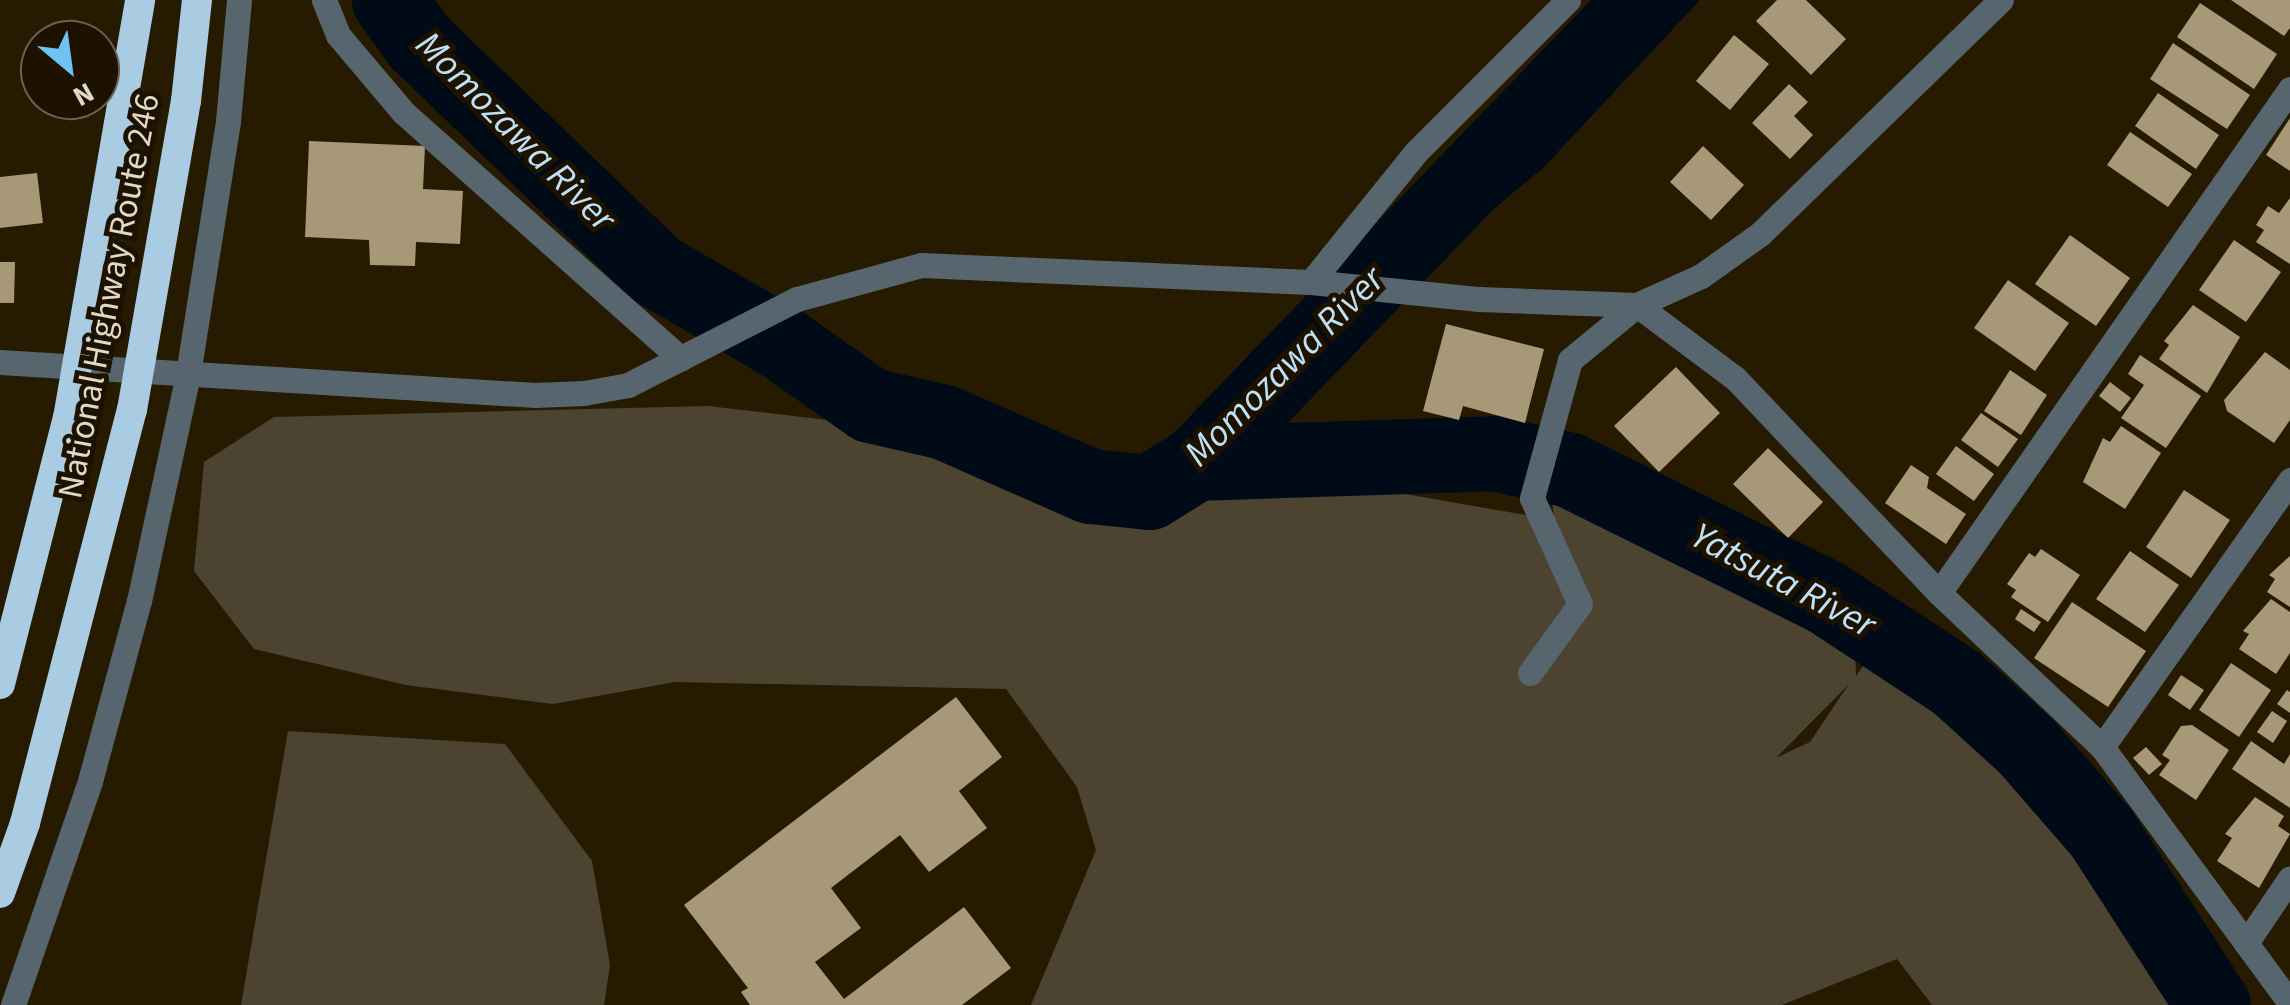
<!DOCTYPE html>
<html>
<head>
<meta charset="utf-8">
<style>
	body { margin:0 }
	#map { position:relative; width:2290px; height:1005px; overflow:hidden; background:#261b00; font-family:"Source Sans 3",sans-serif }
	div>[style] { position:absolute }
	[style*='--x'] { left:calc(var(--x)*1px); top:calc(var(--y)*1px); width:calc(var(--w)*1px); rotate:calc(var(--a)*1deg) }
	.green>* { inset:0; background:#4c4431 }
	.water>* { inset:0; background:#000b17 }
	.river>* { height:75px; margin:-37.5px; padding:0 37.5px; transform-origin:37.5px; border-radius:37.5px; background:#000b17 }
	.building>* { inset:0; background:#a79877 }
	.minor>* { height:25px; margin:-12.5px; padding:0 12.5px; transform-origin:12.5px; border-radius:12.5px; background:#57656e }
	.highway>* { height:30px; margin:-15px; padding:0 15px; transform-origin:15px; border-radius:15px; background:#a9cce3 }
	.highway-bridge>* { height:30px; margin:-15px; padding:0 15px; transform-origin:15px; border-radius:15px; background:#a9cce3 }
	span { translate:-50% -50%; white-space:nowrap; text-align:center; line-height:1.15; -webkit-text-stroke:10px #1d1200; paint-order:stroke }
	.street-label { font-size:35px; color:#e0d8c8 }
	.water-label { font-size:38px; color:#bee1f7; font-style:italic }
	.north { position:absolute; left:20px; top:20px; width:100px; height:100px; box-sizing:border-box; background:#1d1200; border:2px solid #6b6150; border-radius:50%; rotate:151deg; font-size:28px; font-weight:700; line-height:40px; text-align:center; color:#e0d8c8 }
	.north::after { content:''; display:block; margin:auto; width:35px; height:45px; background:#6fc2f4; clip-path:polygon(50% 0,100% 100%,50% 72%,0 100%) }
</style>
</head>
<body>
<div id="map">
	<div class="green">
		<div style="clip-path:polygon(evenodd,708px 406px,980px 438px,1091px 514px,1273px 471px,1554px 520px,1552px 499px,1709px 568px,1855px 649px,1856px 676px,1863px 666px,1909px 678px,2040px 762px,2198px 1005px,1932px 1005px,1897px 959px,1782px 1005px,1031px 1005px,1096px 850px,1077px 787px,1006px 689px,675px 682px,553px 704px,406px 685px,254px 649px,194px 571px,204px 462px,274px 417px,708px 406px,1849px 684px,1810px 742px,1778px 757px,1778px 756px,1849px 684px)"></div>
		<div style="clip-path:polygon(288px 731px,505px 744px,592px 861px,610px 965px,604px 1005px,241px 1005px)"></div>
	</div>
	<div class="water">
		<div style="clip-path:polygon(1677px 0,1700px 0,1544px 167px,1428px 264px,1416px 260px,1517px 174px)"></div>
	</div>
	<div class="river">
		<div style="--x:389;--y:0;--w:52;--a:54.5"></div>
		<div style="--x:419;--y:42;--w:329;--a:43.9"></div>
		<div style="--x:656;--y:270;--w:142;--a:30"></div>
		<div style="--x:779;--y:341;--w:111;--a:35.1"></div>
		<div style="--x:870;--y:405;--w:76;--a:12.9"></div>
		<div style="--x:944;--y:422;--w:159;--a:23.7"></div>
		<div style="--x:1090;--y:486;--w:59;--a:5.8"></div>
		<div style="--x:1149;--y:492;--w:55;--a:-31.7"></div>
		<div style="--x:1196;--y:463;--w:643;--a:-46.07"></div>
		<div style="--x:1196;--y:463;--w:297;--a:-1.9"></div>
		<div style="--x:1493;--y:453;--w:79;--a:12.4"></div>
		<div style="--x:1570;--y:470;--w:286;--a:26.4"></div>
		<div style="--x:1826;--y:597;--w:157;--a:33.3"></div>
		<div style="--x:1957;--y:683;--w:95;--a:42.4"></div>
		<div style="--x:2027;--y:747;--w:113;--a:49"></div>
		<div style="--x:2101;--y:832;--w:206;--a:57.1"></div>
	</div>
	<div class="building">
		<div style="clip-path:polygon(1777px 0,1806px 0,1846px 39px,1811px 75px,1756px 21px)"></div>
		<div style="clip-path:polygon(2231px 0,2290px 0,2290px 28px,2284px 36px)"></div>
		<div style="clip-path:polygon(2200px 3px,2277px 54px,2254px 89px,2177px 37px)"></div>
		<div style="clip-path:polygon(1734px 35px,1769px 64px,1730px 110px,1696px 81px)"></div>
		<div style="clip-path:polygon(2173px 43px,2250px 95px,2227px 129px,2150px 79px)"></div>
		<div style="clip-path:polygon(1789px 84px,1808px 102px,1794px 116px,1813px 135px,1790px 159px,1752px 123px)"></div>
		<div style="clip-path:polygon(2158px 93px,2219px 135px,2196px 169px,2135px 126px)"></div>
		<div style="clip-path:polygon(2290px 118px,2290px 171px,2266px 155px)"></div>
		<div style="clip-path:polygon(2130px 132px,2192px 174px,2168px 207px,2107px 165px)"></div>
		<div style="clip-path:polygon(309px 141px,425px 146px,423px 189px,463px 191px,460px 244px,416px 242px,415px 266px,370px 265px,369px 240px,305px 237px)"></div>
		<div style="clip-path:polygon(1703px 146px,1744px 185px,1711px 220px,1670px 182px)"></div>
		<div style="clip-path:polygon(37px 173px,43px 223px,0 228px,0 177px)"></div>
		<div style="clip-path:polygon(2290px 198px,2290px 264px,2256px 242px,2264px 230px,2256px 225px,2268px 206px,2279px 213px)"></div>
		<div style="clip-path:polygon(2070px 235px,2130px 278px,2096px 326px,2035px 284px)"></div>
		<div style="clip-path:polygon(2234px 240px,2281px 272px,2246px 322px,2199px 290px)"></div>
		<div style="clip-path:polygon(0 262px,15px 262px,14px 303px,0 303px)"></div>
		<div style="clip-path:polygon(2008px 280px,2069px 323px,2035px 371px,1974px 328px)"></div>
		<div style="clip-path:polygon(2193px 305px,2240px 337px,2207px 393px,2159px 359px,2169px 345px,2164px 341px)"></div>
		<div style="clip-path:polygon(1446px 324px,1544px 349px,1525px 423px,1463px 406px,1459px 420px,1423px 411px)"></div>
		<div style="clip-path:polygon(2265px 352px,2290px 370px,2290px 420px,2274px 443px,2227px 411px,2224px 400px)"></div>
		<div style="clip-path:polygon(2140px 355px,2201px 396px,2166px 448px,2121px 418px,2144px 385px,2128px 374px)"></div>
		<div style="clip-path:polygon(1676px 367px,1720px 413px,1659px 472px,1614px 426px)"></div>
		<div style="clip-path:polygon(2010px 370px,2047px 395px,2021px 435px,1984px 411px)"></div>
		<div style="clip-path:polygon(2110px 382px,2131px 398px,2120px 412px,2099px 396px)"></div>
		<div style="clip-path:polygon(1981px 413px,2018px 439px,1998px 467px,1961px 440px)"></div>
		<div style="clip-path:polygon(2121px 426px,2161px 453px,2125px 509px,2083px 482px,2103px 438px,2110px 442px)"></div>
		<div style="clip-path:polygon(1956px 446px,1994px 474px,1974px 501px,1936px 474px)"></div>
		<div style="clip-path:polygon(1768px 448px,1823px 502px,1788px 538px,1733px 484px)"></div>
		<div style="clip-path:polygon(1911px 465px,1929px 477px,1927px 488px,1966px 514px,1946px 544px,1885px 503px)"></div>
		<div style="clip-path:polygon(2184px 490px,2230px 520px,2191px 578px,2146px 547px)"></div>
		<div style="clip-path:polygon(2041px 549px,2080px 575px,2048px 622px,2011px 597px,2016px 590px,2007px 584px,2029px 553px,2035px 557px)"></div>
		<div style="clip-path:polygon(2130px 551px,2179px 585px,2145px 632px,2096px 599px)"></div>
		<div style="clip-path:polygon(2290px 556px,2290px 607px,2267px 592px,2275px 579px,2269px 575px)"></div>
		<div style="clip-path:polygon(2271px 599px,2290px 612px,2290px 653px,2276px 674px,2239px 649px,2249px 634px,2243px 631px)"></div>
		<div style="clip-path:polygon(2072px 602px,2146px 651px,2108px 707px,2034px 658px)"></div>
		<div style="clip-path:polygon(2021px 609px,2041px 622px,2034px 632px,2015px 619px)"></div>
		<div style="clip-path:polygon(2231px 663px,2271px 690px,2239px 737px,2199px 710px)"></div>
		<div style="clip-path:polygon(2181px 675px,2204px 690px,2190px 710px,2168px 695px)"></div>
		<div style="clip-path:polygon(2287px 690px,2290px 692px,2290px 713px,2277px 704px)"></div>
		<div style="clip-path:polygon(956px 697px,1002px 757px,959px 791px,987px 828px,929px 872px,900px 835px,831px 888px,861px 928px,815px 962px,844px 999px,964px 907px,1011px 968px,962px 1005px,750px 1005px,741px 992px,748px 988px,684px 905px)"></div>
		<div style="clip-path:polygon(2272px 711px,2287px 721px,2273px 743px,2257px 732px)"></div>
		<div style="clip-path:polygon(2192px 725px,2229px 750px,2196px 800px,2159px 775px,2170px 760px,2162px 755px,2181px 726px)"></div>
		<div style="clip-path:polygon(2251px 741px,2284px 764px,2290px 754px,2290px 808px,2232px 769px)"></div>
		<div style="clip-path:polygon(2146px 747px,2162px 764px,2149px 775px,2133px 758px)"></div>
		<div style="clip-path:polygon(2255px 797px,2284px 816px,2278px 826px,2290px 834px,2259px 888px,2217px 861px,2232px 838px,2225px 834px)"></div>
	</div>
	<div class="minor">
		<div style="--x:324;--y:0;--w:38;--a:68"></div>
		<div style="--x:338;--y:35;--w:102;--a:49.8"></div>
		<div style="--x:404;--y:113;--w:370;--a:41.6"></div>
		<div style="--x:1311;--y:282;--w:167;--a:-51.1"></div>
		<div style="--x:1416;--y:152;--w:215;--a:-45"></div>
		<div style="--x:0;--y:362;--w:536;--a:3.53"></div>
		<div style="--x:535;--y:395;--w:49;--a:-2.3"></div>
		<div style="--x:584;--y:393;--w:45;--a:-10.3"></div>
		<div style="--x:628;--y:385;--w:190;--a:-27"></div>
		<div style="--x:797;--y:299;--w:129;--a:-15.3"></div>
		<div style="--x:921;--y:265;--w:390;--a:2.5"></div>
		<div style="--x:1311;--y:282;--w:169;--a:5.8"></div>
		<div style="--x:1479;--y:299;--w:158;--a:2.2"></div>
		<div style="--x:1637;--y:305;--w:70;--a:-24.4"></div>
		<div style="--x:1701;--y:276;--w:72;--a:-35.4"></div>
		<div style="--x:1760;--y:234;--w:336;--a:-44.2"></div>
		<div style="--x:1939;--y:593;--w:614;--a:-55.15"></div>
		<div style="--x:1530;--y:673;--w:85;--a:-54.1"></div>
		<div style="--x:1580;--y:604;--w:116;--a:-114.4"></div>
		<div style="--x:1532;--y:498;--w:143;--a:-74.6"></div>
		<div style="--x:1570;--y:360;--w:87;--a:-39.4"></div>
		<div style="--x:1637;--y:305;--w:122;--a:36.7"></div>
		<div style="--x:1735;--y:378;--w:296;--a:46.5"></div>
		<div style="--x:1939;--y:593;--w:224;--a:43.4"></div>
		<div style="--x:2102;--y:747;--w:318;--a:53.7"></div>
		<div style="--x:2102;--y:747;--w:327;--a:-54.8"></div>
		<div style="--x:2246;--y:943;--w:78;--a:-55.9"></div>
		<div style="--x:13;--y:1005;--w:237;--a:-71"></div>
		<div style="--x:90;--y:781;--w:187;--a:-74.8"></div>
		<div style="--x:139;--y:601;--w:232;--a:-77.8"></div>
		<div style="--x:188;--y:374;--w:256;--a:-81"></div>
		<div style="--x:228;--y:121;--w:121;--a:-84.8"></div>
	</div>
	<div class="highway">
		<div style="--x:0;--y:684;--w:275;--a:-75.7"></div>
		<div style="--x:0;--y:893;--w:74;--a:-70.3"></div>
		<div style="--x:25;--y:823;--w:427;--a:-75.5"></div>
	</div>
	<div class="highway-bridge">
		<div style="--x:132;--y:410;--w:314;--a:-80.1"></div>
		<div style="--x:186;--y:101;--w:102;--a:-83.8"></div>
		<div style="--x:68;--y:418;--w:424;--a:-80.2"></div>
	</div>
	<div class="street-label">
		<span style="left:109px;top:296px;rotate:-79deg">National Highway Route 246</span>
	</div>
	<div class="water-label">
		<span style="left:515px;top:132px;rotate:45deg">Momozawa River</span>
		<span style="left:1285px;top:367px;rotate:-45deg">Momozawa River</span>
		<span style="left:1783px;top:581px;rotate:28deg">Yatsuta River</span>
	</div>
	<div class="north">N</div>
</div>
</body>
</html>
